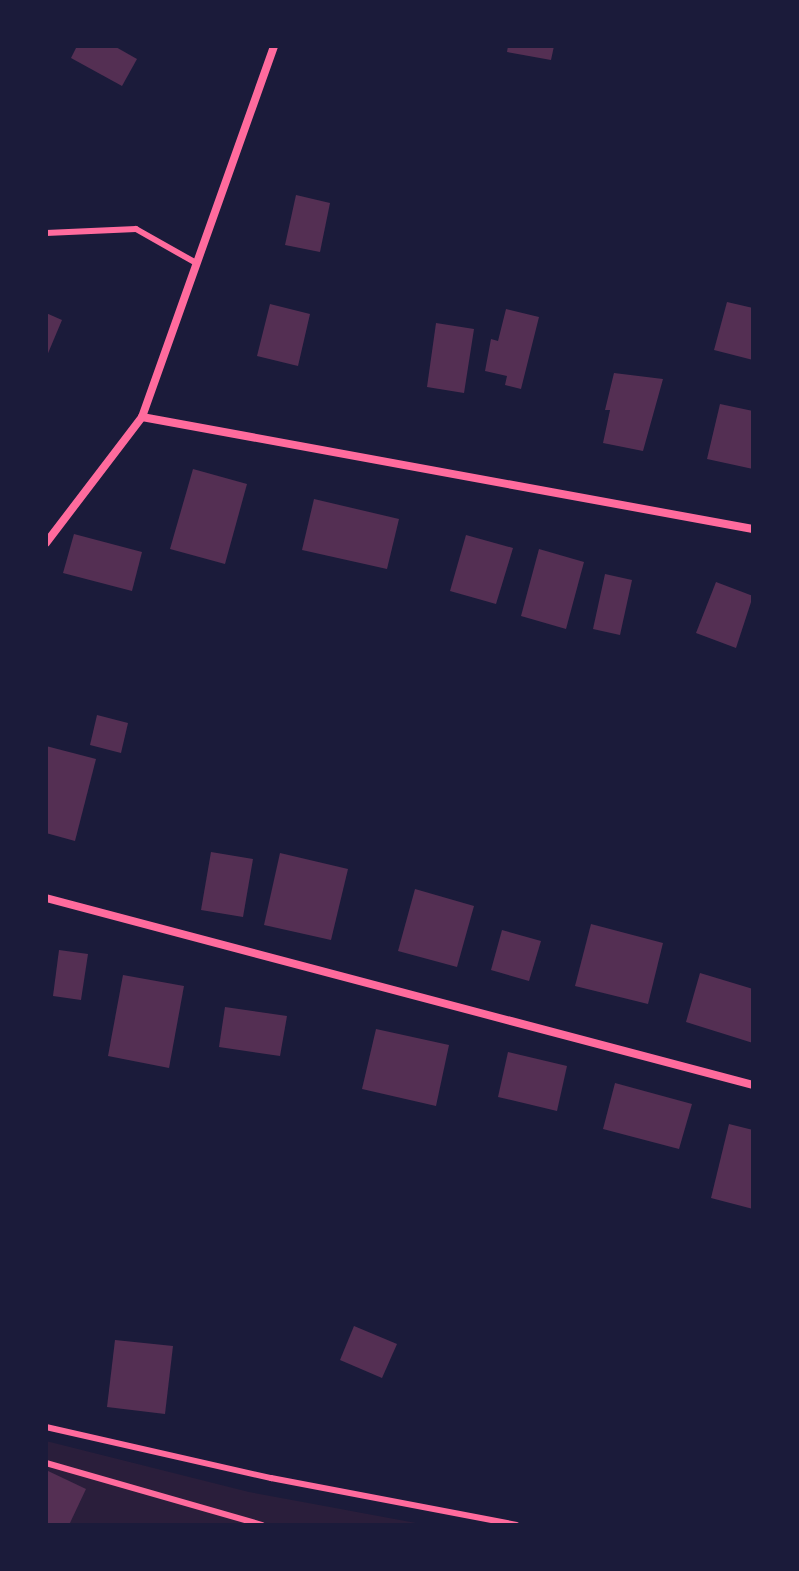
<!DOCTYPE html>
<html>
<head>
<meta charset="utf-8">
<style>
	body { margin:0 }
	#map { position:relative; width:799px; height:1571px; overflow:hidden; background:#1b1b3a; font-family:"Exo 2",sans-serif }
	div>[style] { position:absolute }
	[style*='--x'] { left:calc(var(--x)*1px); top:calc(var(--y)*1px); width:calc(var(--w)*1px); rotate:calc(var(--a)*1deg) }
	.green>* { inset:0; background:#2a1e3b }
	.building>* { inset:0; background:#542f53 }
	.service>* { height:6px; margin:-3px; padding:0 3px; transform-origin:3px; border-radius:3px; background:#ff6b9d }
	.minor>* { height:8px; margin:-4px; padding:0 4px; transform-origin:4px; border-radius:4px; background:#ff6b9d }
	span { translate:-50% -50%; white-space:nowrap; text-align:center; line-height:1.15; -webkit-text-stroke:8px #1b1b3a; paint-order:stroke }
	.frame { position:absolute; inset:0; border:48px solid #1b1b3a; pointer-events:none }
</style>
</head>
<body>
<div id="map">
	<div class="green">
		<div style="clip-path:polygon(46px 1441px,249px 1492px,427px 1525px,46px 1525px)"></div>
	</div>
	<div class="building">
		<div style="clip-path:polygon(77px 46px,114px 46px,137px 59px,122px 86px,71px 58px)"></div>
		<div style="clip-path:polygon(508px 46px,554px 46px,551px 60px,507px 52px)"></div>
		<div style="clip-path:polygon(296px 195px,330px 203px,320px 252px,285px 245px)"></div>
		<div style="clip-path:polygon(727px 302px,753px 308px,753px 360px,714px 350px)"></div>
		<div style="clip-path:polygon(270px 304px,310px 314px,298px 366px,257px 356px)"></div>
		<div style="clip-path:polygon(506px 309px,539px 317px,521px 389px,505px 385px,507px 376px,485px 371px,491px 339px,498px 341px)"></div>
		<div style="clip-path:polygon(46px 313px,62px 320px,46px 358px)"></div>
		<div style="clip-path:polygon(436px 323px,474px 329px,464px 393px,427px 387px)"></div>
		<div style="clip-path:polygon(614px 373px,663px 379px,643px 451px,603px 443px,610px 410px,605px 410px)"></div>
		<div style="clip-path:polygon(720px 404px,753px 411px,753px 469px,707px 459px)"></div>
		<div style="clip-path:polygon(193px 469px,247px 484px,225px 564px,170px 549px)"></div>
		<div style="clip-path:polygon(314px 499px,399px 519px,387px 569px,302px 550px)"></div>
		<div style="clip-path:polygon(74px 534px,142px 552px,132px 591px,63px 573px)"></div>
		<div style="clip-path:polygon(466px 535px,513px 548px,496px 604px,450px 591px)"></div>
		<div style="clip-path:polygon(539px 549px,584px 562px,566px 629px,521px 616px)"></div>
		<div style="clip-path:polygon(605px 574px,632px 580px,620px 635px,593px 629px)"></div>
		<div style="clip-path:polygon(716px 582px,753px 596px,736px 648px,696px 633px)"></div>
		<div style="clip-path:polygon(97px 715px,128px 723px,121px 753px,90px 745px)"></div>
		<div style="clip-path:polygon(46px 746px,96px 759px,75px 841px,46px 833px)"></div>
		<div style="clip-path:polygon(211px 852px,253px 859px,243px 917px,201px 910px)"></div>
		<div style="clip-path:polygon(280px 853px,348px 869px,331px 940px,264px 925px)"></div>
		<div style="clip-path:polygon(415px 889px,474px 906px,457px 967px,398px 951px)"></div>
		<div style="clip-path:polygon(591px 924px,663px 943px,648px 1004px,575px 986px)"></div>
		<div style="clip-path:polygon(502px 930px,541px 941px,529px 981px,491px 970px)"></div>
		<div style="clip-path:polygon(59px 950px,88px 954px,81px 1000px,53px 996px)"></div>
		<div style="clip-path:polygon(700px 973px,753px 989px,753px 1043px,686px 1022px)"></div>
		<div style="clip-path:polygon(123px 975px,184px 986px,169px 1068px,108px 1056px)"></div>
		<div style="clip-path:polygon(225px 1007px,287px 1016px,280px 1056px,219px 1047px)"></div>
		<div style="clip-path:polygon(376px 1029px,449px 1045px,436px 1106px,362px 1089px)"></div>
		<div style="clip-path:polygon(508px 1052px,567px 1066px,557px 1111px,498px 1097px)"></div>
		<div style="clip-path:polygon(615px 1083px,692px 1104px,679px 1149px,603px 1129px)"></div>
		<div style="clip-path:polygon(729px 1124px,753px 1130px,753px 1209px,711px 1198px)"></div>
		<div style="clip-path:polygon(354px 1326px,397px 1344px,382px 1378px,340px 1360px)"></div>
		<div style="clip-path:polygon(115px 1340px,173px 1346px,165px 1414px,107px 1407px)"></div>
		<div style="clip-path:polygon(46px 1470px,86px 1489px,69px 1525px,46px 1525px)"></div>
	</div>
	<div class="service">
		<div style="--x:46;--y:233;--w:90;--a:-2.5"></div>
		<div style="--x:136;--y:229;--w:69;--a:29.5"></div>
		<div style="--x:46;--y:1427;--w:231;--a:12.8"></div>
		<div style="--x:271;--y:1478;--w:250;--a:10.8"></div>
		<div style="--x:46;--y:1463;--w:225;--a:16"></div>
	</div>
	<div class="minor">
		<div style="--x:142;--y:417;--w:621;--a:10.39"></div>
		<div style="--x:46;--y:543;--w:158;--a:-52.7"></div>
		<div style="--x:142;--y:417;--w:394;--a:-70.4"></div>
		<div style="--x:46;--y:898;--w:731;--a:14.82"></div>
	</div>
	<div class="frame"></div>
</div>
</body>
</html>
